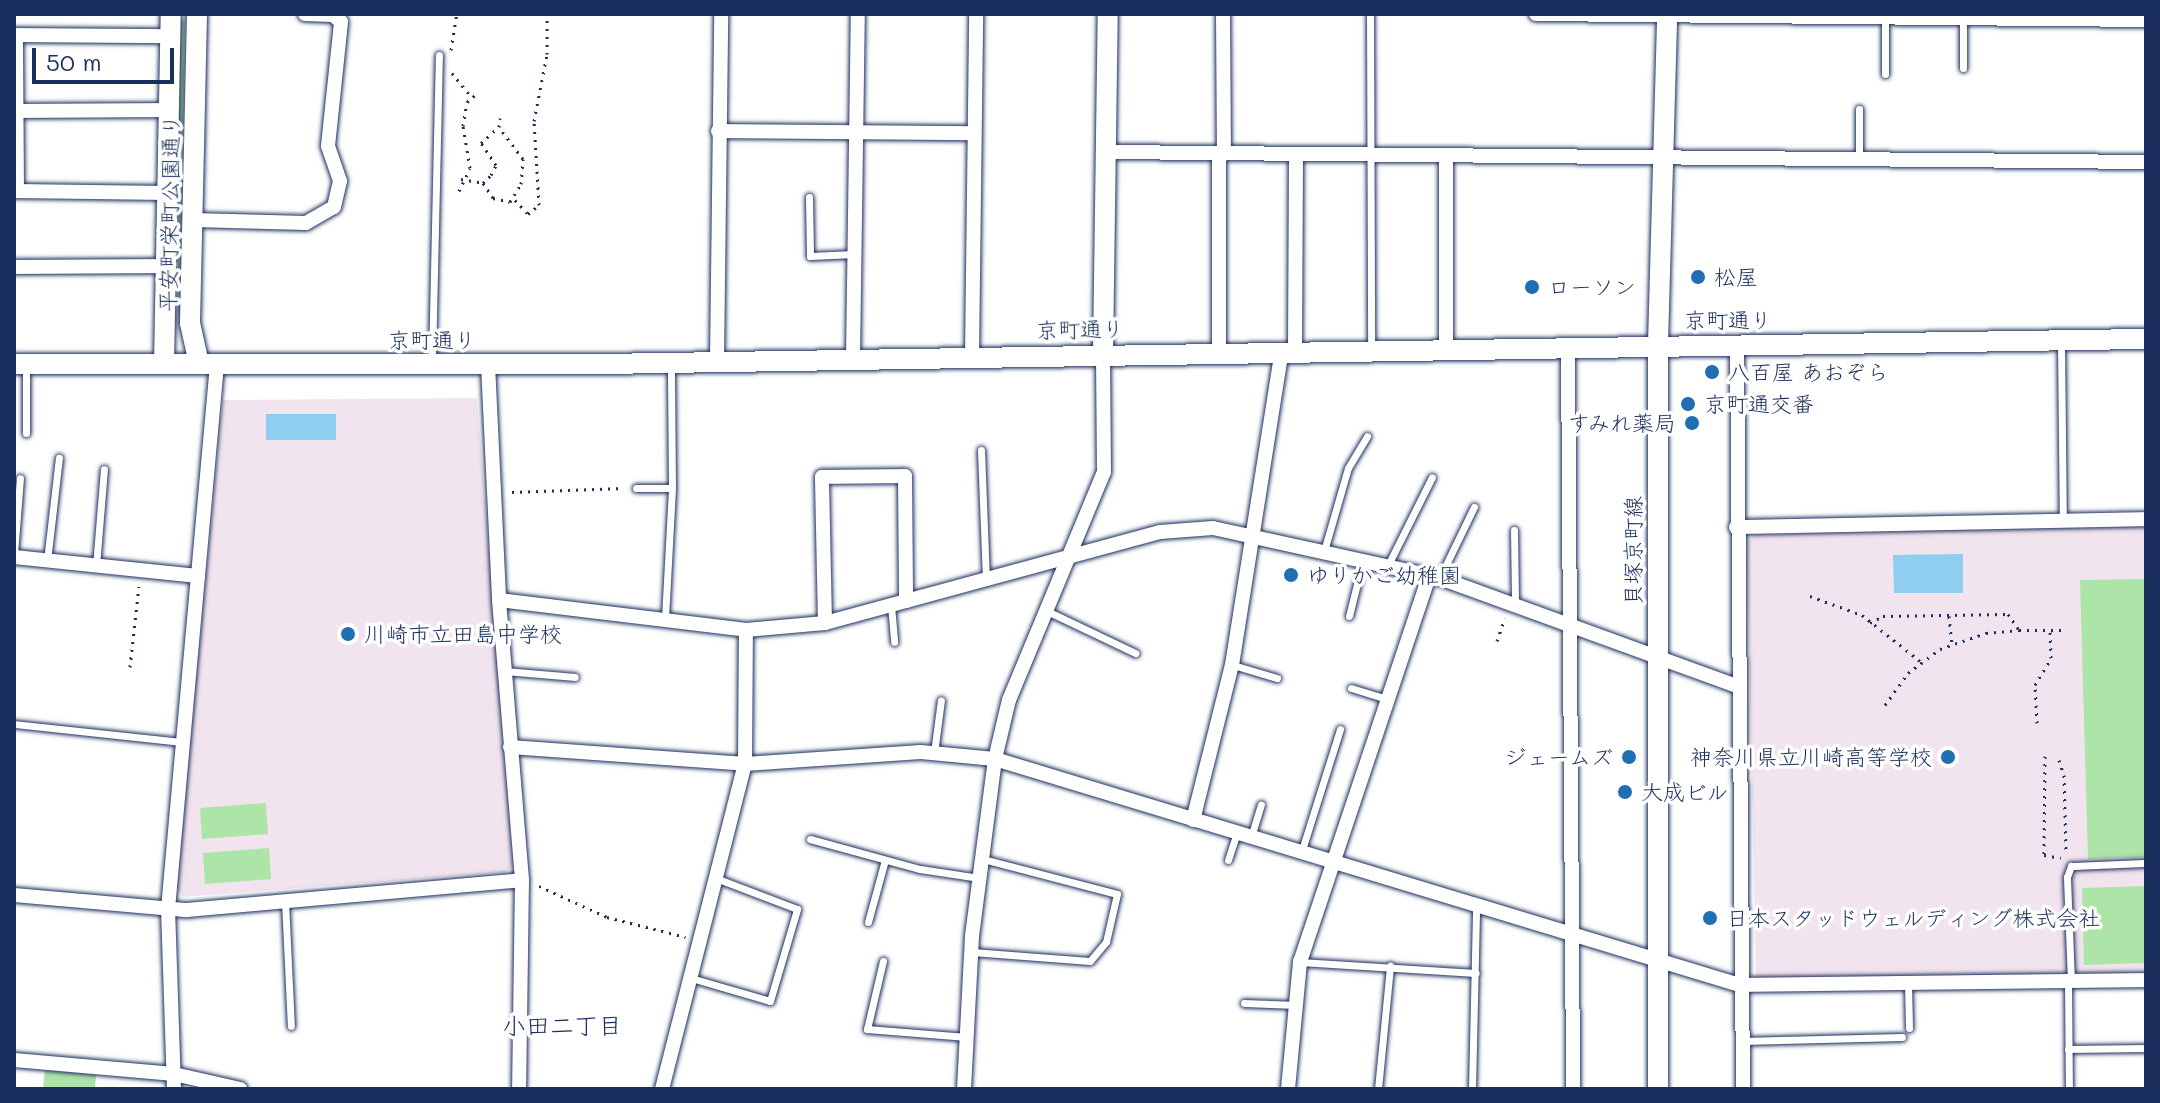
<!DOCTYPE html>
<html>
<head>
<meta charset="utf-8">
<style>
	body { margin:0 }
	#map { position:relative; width:2160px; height:1103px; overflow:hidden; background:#fff; font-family:Mali,"Klee One",sans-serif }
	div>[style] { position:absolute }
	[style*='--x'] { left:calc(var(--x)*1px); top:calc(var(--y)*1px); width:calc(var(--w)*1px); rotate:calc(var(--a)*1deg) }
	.built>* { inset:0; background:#f2e4ee }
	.green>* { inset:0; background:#ade4a7 }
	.water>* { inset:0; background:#90cef1 }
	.path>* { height:3px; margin-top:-1.5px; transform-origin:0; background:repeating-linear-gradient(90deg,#1b2f5e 0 2px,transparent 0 8px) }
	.roads { filter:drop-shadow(0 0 2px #1b2f5e) drop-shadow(0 0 2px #1b2f5e) }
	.lane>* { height:7px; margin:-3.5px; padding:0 3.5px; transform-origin:3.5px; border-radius:3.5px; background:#fff }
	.street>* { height:14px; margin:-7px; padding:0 7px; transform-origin:7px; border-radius:7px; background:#fff }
	.secondary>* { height:20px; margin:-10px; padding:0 10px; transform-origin:10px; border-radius:10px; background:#fff }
	.dots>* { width:22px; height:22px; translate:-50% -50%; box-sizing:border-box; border:4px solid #fff; border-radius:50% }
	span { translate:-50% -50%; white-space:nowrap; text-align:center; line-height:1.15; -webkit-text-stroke:7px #fff; paint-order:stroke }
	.street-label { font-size:22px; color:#1b2f5e }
	.poi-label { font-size:22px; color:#1b2f5e }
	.left { translate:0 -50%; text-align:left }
	.right { translate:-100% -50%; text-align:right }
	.neighbourhood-label { font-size:24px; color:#1b2f5e }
	.frame { position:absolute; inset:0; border:16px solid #1b2f5e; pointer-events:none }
	.scale { position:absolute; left:32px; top:48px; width:142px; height:36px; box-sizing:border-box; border:4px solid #1b2f5e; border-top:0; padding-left:10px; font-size:24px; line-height:28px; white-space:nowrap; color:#1b2f5e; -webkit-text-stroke:6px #fff; paint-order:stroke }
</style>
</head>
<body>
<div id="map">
	<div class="built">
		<div style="clip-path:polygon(477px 398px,513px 867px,505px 872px,183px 897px,176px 888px,223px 400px)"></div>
		<div style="clip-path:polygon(2146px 526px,2146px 972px,1756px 979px,1747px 541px,1755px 535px)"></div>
	</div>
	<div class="green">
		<div style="clip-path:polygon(185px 20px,180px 310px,178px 315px,179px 22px)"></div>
		<div style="clip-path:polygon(2146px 579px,2146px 857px,2088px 859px,2080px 580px)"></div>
		<div style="clip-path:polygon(266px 803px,268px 834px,202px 839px,200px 808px)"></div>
		<div style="clip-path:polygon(269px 848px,271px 879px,205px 884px,203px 853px)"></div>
		<div style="clip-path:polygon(2146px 886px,2146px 963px,2084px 965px,2082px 888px)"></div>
		<div style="clip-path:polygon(45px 1070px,96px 1075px,95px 1089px,43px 1089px)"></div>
	</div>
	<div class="water">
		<div style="clip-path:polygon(266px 414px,336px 414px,336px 440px,266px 440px)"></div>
		<div style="clip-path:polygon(1963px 554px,1963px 593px,1894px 593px,1893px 555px)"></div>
	</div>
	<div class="path">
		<div style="--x:451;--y:50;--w:36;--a:-81"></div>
		<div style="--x:452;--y:73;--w:28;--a:51"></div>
		<div style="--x:461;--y:179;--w:22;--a:10"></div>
		<div style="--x:483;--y:183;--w:11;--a:-45"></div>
		<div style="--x:491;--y:175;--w:11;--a:-63"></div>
		<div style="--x:496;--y:165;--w:27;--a:-124"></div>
		<div style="--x:481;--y:143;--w:24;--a:-42"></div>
		<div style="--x:483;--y:183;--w:18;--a:56"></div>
		<div style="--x:493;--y:198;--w:17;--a:13"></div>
		<div style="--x:510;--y:202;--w:21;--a:-59"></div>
		<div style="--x:521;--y:184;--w:25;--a:-85"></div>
		<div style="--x:523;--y:159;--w:40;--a:-127"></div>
		<div style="--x:499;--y:127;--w:9;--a:-84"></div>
		<div style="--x:459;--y:191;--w:25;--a:-64"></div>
		<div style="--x:470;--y:168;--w:43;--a:-99.5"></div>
		<div style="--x:463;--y:126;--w:24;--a:-81"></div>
		<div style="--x:467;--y:102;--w:11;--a:-41"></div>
		<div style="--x:515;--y:200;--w:19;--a:47"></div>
		<div style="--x:528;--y:214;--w:14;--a:-39"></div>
		<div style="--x:539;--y:205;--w:84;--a:-93.4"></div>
		<div style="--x:534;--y:121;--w:68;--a:-79"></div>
		<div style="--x:547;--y:54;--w:40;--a:-90"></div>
		<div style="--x:512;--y:492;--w:112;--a:-2"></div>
		<div style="--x:1810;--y:596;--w:55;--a:20.1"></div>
		<div style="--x:1862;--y:615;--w:74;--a:38.4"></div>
		<div style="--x:1949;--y:616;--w:28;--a:84"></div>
		<div style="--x:1870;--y:623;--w:15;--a:-28"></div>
		<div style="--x:1883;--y:616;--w:125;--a:-0.9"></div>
		<div style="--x:2008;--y:614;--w:19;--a:55"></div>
		<div style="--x:2019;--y:630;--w:42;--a:0"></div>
		<div style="--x:1497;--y:641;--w:24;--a:-71"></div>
		<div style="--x:130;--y:667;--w:81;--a:-83.7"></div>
		<div style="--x:1885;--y:705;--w:39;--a:-54"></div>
		<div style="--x:1908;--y:673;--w:40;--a:-37"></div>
		<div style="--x:1940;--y:649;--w:49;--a:-19.2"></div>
		<div style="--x:1986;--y:633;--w:33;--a:-5"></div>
		<div style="--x:2037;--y:723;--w:38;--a:-93"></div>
		<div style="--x:2035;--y:685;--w:31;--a:-59"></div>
		<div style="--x:2051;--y:658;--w:28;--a:-92"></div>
		<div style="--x:2045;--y:756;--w:99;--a:90.6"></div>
		<div style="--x:2044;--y:855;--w:17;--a:10"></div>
		<div style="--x:2059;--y:760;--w:16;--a:72"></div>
		<div style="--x:2064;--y:775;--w:78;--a:88.5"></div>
		<div style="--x:539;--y:886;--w:75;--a:24.5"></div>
		<div style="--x:607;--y:917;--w:81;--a:14.2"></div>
	</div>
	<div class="roads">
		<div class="lane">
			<div style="--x:1370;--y:14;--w:335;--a:89.8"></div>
			<div style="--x:1885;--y:18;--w:56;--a:90"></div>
			<div style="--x:1963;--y:68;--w:50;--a:-90"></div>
			<div style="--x:1859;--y:159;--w:50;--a:-90"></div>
			<div style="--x:809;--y:197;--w:59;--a:89"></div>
			<div style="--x:810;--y:256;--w:44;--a:-2.6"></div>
			<div style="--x:2061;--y:343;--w:178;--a:89.4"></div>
			<div style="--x:432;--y:360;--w:305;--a:-88.7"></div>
			<div style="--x:26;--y:367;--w:66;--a:90"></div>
			<div style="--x:981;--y:450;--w:130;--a:87.8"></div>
			<div style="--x:636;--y:488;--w:36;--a:0"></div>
			<div style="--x:1514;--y:530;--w:74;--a:89.2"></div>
			<div style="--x:1324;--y:551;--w:86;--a:-73.9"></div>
			<div style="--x:1348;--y:468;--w:37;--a:-59"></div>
			<div style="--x:14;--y:554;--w:76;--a:-85.5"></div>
			<div style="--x:47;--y:561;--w:104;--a:-83.4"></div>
			<div style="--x:1388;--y:565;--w:98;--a:-63.4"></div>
			<div style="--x:96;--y:566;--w:97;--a:-85.3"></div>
			<div style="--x:1440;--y:577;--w:78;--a:-64.1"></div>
			<div style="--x:891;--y:605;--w:37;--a:85"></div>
			<div style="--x:1047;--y:611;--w:98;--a:25.5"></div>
			<div style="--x:1349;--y:616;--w:58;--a:-76"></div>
			<div style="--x:665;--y:618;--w:130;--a:-86.9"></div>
			<div style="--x:672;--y:488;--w:123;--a:-90.5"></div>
			<div style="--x:1233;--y:665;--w:46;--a:16.5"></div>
			<div style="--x:505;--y:671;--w:70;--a:4.9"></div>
			<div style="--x:1351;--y:688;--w:38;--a:17"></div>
			<div style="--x:14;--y:724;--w:170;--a:6.1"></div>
			<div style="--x:934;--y:753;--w:53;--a:-82.5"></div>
			<div style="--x:1251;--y:837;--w:34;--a:-73"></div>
			<div style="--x:810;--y:839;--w:114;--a:15.3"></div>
			<div style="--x:920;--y:869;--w:60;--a:8.7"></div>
			<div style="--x:1301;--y:853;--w:130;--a:-72.5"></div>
			<div style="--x:1228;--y:860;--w:28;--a:-72"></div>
			<div style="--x:285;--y:901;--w:125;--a:87.3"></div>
			<div style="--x:868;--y:922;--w:64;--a:-74.7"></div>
			<div style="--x:972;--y:952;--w:118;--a:4.4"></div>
			<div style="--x:1090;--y:961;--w:25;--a:-50"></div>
			<div style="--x:1106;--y:942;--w:49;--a:-77.1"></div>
			<div style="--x:1117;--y:894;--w:138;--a:-165.4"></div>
			<div style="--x:883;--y:961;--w:70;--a:103.2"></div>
			<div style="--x:867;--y:1029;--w:100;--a:4.6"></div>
			<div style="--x:1300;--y:962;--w:176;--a:3.6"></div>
			<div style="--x:691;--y:978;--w:82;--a:16.2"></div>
			<div style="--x:770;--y:1001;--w:96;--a:-73.6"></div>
			<div style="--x:797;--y:909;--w:85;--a:-159.2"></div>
			<div style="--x:2068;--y:982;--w:107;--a:89.5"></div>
			<div style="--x:2071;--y:982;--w:105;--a:-92.2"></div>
			<div style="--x:2067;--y:877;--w:12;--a:-70"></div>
			<div style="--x:2071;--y:866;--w:75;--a:-2.3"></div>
			<div style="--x:1908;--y:983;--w:45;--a:88.7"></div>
			<div style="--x:1244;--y:1003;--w:53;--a:2.2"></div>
			<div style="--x:1741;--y:1041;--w:161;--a:-1.4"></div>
			<div style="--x:2068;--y:1049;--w:78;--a:-0.7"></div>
			<div style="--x:1378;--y:1089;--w:124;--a:-84.4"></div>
			<div style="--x:1472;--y:1089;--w:182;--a:-88.7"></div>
		</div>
		<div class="street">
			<div style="--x:305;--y:14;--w:27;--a:2"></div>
			<div style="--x:1223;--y:14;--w:140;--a:89.6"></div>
			<div style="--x:1536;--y:14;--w:610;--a:0.56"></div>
			<div style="--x:17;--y:111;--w:152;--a:-0.4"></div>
			<div style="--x:718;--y:131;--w:254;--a:0.5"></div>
			<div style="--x:1107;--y:152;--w:1039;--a:0.55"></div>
			<div style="--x:14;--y:191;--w:154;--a:0.7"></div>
			<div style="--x:17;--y:191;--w:156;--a:-90.4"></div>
			<div style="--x:16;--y:35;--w:155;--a:0.4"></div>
			<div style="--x:193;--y:220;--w:113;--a:1.5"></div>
			<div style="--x:306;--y:223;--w:32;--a:-30"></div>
			<div style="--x:334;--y:207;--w:27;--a:-77"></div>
			<div style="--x:340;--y:181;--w:37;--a:-109"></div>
			<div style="--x:328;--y:146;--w:125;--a:-84"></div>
			<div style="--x:341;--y:22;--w:12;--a:-138"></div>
			<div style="--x:14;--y:267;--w:152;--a:-0.4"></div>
			<div style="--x:1737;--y:344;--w:745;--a:89.54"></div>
			<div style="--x:1568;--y:346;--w:743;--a:89.61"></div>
			<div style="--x:1446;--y:348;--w:191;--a:-90"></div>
			<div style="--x:1295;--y:349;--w:194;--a:-89.7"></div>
			<div style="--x:1219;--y:351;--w:197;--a:-90"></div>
			<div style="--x:972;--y:356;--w:342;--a:-89.3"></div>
			<div style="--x:853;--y:358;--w:344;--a:-89.2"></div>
			<div style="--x:717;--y:361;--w:347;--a:-89.3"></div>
			<div style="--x:488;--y:364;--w:236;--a:87.3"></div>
			<div style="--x:499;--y:600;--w:281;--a:85.3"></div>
			<div style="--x:522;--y:880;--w:209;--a:90.8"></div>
			<div style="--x:1736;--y:527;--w:410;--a:-1.1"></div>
			<div style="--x:14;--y:557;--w:185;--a:5.9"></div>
			<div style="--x:499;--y:600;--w:249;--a:6.9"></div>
			<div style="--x:746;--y:630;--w:79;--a:-5.1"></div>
			<div style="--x:825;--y:623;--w:347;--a:-15.2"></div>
			<div style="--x:1160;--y:532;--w:53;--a:-4.3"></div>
			<div style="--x:1213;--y:528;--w:232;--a:12.4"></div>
			<div style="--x:1440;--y:578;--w:316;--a:20"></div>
			<div style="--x:825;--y:623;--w:146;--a:-91.2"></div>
			<div style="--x:822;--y:477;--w:83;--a:-0.7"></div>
			<div style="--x:905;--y:476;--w:125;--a:89.5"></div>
			<div style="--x:510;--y:747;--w:236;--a:4.1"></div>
			<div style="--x:745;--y:764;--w:176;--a:-3.9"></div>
			<div style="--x:921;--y:752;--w:74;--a:5.4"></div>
			<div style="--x:995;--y:759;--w:779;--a:16.88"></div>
			<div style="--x:1740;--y:985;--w:406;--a:-0.7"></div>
			<div style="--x:1193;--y:820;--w:160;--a:-75.9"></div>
			<div style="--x:1232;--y:665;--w:319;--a:-81"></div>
			<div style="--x:14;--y:895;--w:174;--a:5"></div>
			<div style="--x:187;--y:910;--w:336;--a:-5.1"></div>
			<div style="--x:14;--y:1060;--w:161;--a:5"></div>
			<div style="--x:174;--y:1074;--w:68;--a:12.8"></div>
			<div style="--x:174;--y:1089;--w:180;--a:-91.9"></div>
			<div style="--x:168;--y:909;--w:547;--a:-84.86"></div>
			<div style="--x:662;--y:1089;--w:335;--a:-75.7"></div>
			<div style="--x:745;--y:764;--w:134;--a:-89.6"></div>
			<div style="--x:964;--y:1089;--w:153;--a:-87"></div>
			<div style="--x:972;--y:936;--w:178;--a:-82.6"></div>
			<div style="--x:995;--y:759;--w:61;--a:-76.7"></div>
			<div style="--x:1009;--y:700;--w:247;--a:-67.4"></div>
			<div style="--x:1104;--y:472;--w:120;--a:-90.5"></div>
			<div style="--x:1288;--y:1089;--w:128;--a:-84.6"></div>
			<div style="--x:1300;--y:962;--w:407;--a:-71.5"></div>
		</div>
		<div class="secondary">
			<div style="--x:197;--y:14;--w:309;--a:91.3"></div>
			<div style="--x:190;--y:323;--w:42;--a:77.6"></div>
			<div style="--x:1103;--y:352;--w:338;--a:-89.2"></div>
			<div style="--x:14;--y:364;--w:588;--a:0"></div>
			<div style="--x:602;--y:364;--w:1544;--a:-0.93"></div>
			<div style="--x:164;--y:364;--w:350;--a:-88.9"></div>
			<div style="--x:1658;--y:1089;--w:745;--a:-90"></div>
			<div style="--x:1658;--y:344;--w:330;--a:-88.4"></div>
		</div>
	</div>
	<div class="dots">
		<div style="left:1698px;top:277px;background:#1f6fb2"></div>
		<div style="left:1532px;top:287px;background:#1f6fb2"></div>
		<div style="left:1712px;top:372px;background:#1f6fb2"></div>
		<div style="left:1688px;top:404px;background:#1f6fb2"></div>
		<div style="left:1692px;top:423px;background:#1f6fb2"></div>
		<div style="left:1291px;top:575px;background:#1f6fb2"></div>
		<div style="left:348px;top:634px;background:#1f6fb2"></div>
		<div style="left:1629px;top:757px;background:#1f6fb2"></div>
		<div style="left:1948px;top:757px;background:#1f6fb2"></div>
		<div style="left:1625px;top:792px;background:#1f6fb2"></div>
		<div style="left:1710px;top:918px;background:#1f6fb2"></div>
	</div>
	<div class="street-label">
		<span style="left:169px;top:213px;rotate:-89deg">平安町栄町公園通り</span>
		<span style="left:1728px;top:320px">京町通り</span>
		<span style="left:1080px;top:329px;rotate:-1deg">京町通り</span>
		<span style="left:432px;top:340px">京町通り</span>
		<span style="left:1633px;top:551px;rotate:-90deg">貝塚京町線</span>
	</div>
	<div class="poi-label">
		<span class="left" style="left:1714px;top:277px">松屋</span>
		<span class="left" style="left:1548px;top:287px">ローソン</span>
		<span class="left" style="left:1728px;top:372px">八百屋 あおぞら</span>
		<span class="left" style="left:1704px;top:404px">京町通交番</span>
		<span class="right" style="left:1676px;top:423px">すみれ薬局</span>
		<span class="left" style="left:1307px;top:575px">ゆりかご幼稚園</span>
		<span class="left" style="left:364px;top:634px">川崎市立田島中学校</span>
		<span class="right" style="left:1613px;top:757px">ジェームズ</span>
		<span class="right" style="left:1932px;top:757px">神奈川県立川崎高等学校</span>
		<span class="left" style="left:1641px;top:792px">大成ビル</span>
		<span class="left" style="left:1726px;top:918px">日本スタッドウェルディング株式会社</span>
	</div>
	<div class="neighbourhood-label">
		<span style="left:562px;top:1025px">小田二丁目</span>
	</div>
	<div class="frame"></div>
	<div class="scale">50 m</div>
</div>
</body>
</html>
